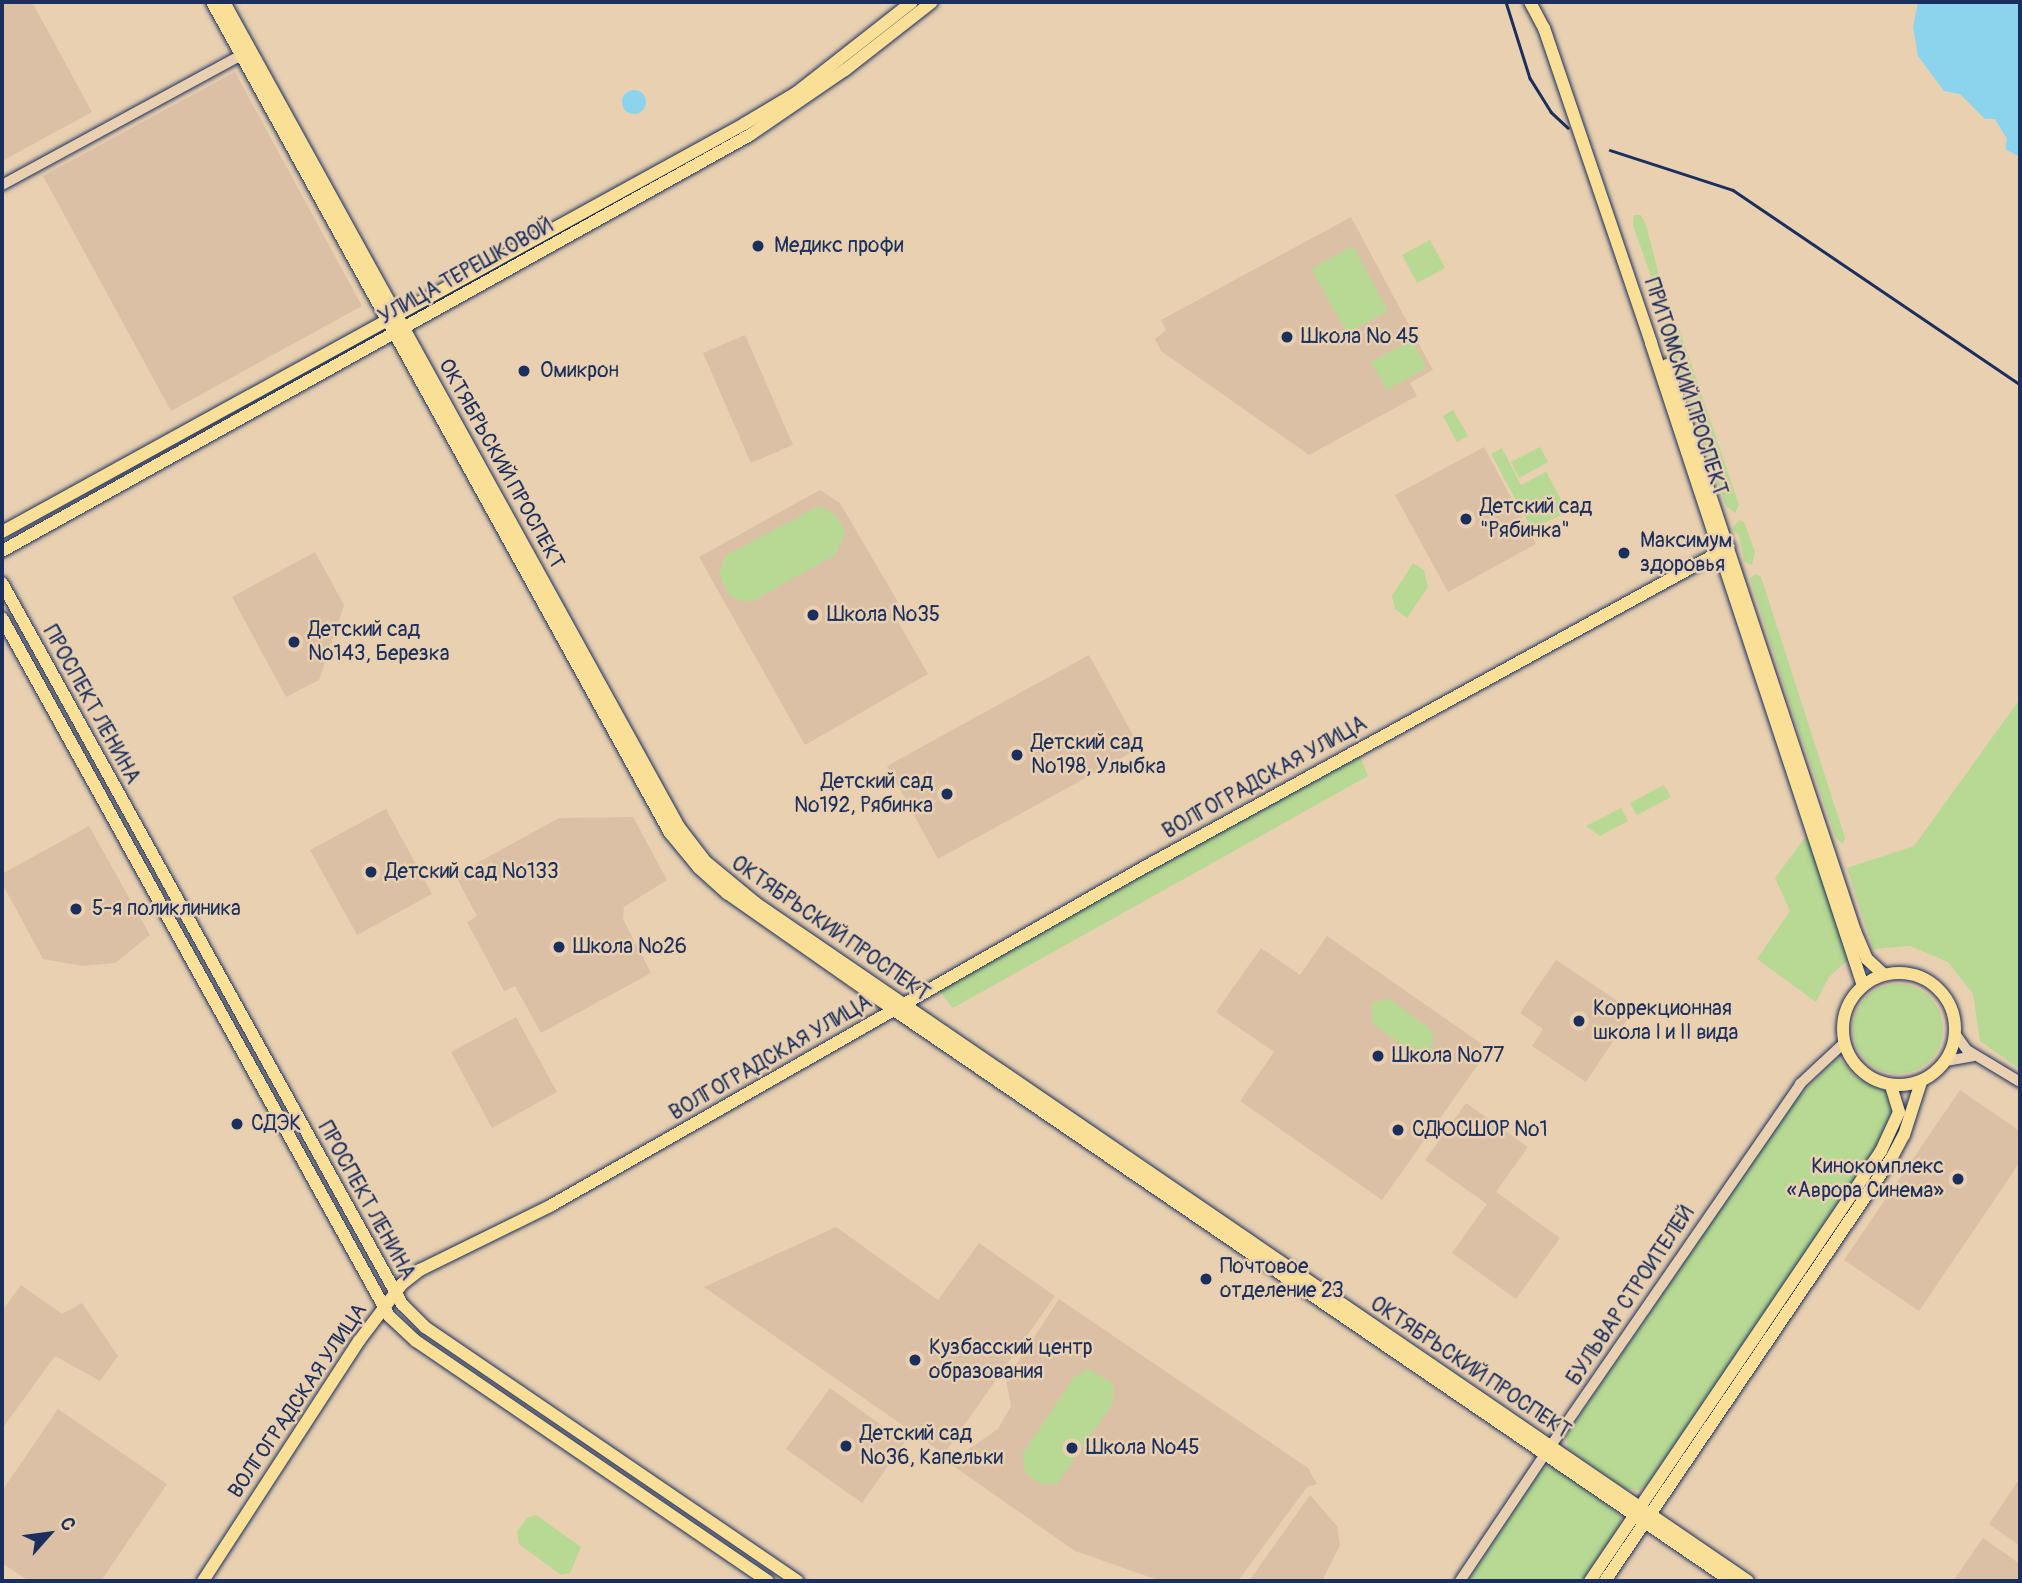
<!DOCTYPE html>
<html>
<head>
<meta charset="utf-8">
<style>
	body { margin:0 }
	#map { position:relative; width:2022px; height:1583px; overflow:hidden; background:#e8d0b1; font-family:Pangolin,sans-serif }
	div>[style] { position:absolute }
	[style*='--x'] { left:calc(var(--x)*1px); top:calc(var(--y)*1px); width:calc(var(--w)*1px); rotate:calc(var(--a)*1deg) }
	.built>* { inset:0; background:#dcc0a5 }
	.green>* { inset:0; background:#b7d993 }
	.round { border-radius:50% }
	.water>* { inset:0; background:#8cd4ee }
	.roads { filter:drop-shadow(0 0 2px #1b2f5e) drop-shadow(0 0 2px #1b2f5e) }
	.minor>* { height:10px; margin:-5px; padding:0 5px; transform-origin:5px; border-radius:5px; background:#e8d0b1 }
	.major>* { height:12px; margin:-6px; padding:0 6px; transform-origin:6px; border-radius:6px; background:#fadf96 }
	.major>.ring { margin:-6px; padding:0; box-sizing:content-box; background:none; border:12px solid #fadf96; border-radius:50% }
	.rail>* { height:2.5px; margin:-1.25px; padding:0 1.25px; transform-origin:1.25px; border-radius:1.25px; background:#1b2f5e }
	.dots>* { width:19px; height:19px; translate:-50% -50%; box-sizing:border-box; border:4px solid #e8d0b1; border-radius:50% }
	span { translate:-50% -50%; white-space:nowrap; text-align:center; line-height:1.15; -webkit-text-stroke:5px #e8d0b1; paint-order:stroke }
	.poi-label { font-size:21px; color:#1b2f5e }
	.left { translate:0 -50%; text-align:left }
	.right { translate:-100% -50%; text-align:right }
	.street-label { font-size:21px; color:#1b2f5e }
	.frame { position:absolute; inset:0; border:4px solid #1b2f5e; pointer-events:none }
	.north { position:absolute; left:14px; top:1499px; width:70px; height:70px; -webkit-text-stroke:5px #e8d0b1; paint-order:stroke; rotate:62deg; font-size:19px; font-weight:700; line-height:28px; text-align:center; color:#1b2f5e }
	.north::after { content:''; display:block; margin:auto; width:24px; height:32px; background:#1b2f5e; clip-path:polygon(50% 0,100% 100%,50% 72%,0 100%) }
</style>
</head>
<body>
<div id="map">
	<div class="built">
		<div style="clip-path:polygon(2px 2px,32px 2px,92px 112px,2px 161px)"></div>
		<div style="clip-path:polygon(235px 72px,362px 306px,171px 411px,43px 176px)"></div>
		<div style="clip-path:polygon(1351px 217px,1433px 370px,1410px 383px,1417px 396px,1309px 455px,1161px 351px,1155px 339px,1166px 330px,1161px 320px)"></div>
		<div style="clip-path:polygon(745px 335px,793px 445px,751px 463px,703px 353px)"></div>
		<div style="clip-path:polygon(1484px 447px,1536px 544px,1448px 592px,1395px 495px)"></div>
		<div style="clip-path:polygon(820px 490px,840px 503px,898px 602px,889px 606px,928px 674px,805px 745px,699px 557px)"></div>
		<div style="clip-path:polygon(315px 552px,344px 605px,319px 680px,286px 697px,232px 597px)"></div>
		<div style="clip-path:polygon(1089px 655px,1140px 748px,938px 859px,887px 766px)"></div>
		<div style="clip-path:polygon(386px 809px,432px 894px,357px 935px,310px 850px)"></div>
		<div style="clip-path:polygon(633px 817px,667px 880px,624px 907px,623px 919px,651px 973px,541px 1033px,515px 986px,504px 991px,467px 922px,477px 916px,455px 875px,559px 818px)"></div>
		<div style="clip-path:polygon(89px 826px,150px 935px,115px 963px,82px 966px,43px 959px,2px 883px,2px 874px)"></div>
		<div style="clip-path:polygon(1327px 936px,1489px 1049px,1382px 1200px,1240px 1101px,1274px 1052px,1216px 1012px,1261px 948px,1300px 975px)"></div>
		<div style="clip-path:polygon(1556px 960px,1633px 1011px,1586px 1082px,1532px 1046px,1543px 1029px,1520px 1013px)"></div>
		<div style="clip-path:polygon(516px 1017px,557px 1092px,492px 1128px,451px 1052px)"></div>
		<div style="clip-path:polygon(1960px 1090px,2020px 1131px,2020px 1162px,1919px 1311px,1844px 1260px)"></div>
		<div style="clip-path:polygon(1466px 1103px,1528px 1147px,1496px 1192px,1560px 1238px,1516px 1299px,1452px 1253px,1487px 1204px,1425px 1160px)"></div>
		<div style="clip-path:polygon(836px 1227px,938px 1300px,979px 1243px,1055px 1296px,944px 1454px,704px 1287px)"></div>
		<div style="clip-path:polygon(21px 1285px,62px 1314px,82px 1303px,118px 1356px,100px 1381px,55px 1356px,2px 1429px,2px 1311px)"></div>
		<div style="clip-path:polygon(1059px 1299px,1308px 1468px,1317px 1484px,1307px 1487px,1238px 1581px,1161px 1581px,1075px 1551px,949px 1463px,998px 1429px,1011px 1406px,1006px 1380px)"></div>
		<div style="clip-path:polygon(830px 1388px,905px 1442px,862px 1503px,786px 1449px)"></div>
		<div style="clip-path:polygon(58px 1409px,167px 1484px,101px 1581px,29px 1581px,2px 1563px,2px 1491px)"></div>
		<div style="clip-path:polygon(2020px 1478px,2020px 1546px,1989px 1524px)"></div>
		<div style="clip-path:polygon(1310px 1495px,1337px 1526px,1340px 1545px,1322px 1581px,1249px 1581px)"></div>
		<div style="clip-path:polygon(1983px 1538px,2020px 1564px,2020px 1581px,1953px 1581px)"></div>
	</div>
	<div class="green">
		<div style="clip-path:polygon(1634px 215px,1641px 215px,1646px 225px,1664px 294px,1656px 291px,1633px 225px)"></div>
		<div style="clip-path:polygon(1430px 240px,1445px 268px,1417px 283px,1402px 255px)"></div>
		<div style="clip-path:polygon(1353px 246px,1388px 311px,1347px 333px,1311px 269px)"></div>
		<div style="clip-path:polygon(1670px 321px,1679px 328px,1739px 505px,1735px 513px,1726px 506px,1668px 342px,1665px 325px)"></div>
		<div style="clip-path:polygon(1412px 340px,1427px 368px,1387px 390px,1371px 362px)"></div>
		<div style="clip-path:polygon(1453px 410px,1468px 436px,1457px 442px,1443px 416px)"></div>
		<div style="clip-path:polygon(1540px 447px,1548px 462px,1519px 478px,1511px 462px)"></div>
		<div style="clip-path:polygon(1502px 448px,1521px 485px,1546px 472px,1568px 512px,1542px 524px,1537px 539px,1491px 454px)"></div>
		<div style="clip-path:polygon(819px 506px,835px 515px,842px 525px,845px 534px,835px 555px,753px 601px,743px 602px,729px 595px,719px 574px,725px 556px)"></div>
		<div style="clip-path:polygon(1739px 520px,1744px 522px,1755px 552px,1752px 565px,1744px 561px,1739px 535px,1732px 529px)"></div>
		<div style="clip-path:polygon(1413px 563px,1424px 570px,1428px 587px,1407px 618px,1395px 609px,1392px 596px)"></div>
		<div style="clip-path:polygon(1756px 574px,1761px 577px,1845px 838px,1843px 844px,1836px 838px,1789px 702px,1750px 578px)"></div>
		<div style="clip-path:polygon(2020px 699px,2020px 1069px,1980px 1041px,1973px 994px,1948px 962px,1910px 946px,1873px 949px,1847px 868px,1914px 846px)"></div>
		<div style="clip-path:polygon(1357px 749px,1368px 776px,953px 1008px,938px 989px)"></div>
		<div style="clip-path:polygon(1664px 785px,1671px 797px,1637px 815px,1630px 803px)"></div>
		<div style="clip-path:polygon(1621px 808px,1628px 821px,1600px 836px,1586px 826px)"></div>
		<div style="clip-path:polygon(1810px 837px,1851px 957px,1829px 977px,1816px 1002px,1757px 959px,1790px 911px,1775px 878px,1804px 839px)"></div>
		<div class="round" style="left:1853px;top:984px;width:90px;height:90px"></div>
		<div style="clip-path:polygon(1389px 998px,1433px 1031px,1432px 1050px,1416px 1055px,1373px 1024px,1371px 1003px)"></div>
		<div style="clip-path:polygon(1838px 1057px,1856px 1077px,1889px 1093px,1894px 1110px,1882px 1138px,1649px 1482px,1640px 1490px,1625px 1489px,1568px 1449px,1566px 1436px,1793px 1102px)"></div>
		<div style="clip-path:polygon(1088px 1369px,1113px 1383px,1113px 1403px,1057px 1484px,1041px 1484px,1025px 1473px,1023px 1454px,1073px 1378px)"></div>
		<div style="clip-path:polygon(1552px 1465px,1621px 1516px,1620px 1526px,1582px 1581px,1468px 1581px,1543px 1468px)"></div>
		<div style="clip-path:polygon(536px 1515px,581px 1547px,570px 1573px,561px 1575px,519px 1544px,517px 1532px,527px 1518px)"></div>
	</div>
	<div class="water">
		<div style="clip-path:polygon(1918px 2px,2020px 2px,2020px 157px,2005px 149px,2007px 139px,1995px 119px,1985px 119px,1960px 94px,1944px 91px,1918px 56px,1913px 27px)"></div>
		<div class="round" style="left:622px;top:90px;width:24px;height:24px"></div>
	</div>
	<div class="roads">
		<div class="minor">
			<div style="--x:2;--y:185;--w:279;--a:-28.5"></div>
			<div style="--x:1956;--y:1035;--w:19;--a:54"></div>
			<div style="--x:1967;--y:1050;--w:62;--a:31.1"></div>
			<div style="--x:1946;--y:1061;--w:27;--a:-10"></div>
			<div style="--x:1550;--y:1447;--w:441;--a:-55.4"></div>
			<div style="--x:1800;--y:1084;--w:60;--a:-43"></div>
			<div style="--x:1460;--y:1581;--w:153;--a:-56.2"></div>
		</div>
		<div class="major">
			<div style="--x:212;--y:2;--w:949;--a:61.14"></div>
			<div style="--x:670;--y:833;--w:45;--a:50.4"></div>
			<div style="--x:699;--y:868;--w:38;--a:42"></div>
			<div style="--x:727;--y:893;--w:204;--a:35"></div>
			<div style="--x:894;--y:1010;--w:1013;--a:34.3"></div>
			<div style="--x:224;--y:2;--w:942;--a:61.12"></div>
			<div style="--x:679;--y:827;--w:44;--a:52.4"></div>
			<div style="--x:706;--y:862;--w:66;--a:39.5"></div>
			<div style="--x:757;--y:904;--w:1200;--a:34.34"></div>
			<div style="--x:1530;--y:2;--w:30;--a:62"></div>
			<div style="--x:1544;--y:28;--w:333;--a:71.2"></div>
			<div style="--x:1651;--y:343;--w:677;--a:71.75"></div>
			<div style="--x:1667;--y:365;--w:596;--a:71.63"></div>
			<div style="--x:1855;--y:931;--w:30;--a:67"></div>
			<div style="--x:1867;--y:959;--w:23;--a:43"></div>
			<div style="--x:2;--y:532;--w:847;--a:-28.8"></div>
			<div style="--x:744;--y:124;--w:61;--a:-30.8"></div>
			<div style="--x:796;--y:93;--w:147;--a:-38.1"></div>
			<div style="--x:2;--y:551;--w:856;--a:-29.08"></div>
			<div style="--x:750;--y:135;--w:115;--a:-34.4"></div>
			<div style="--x:845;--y:70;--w:110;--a:-38"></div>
			<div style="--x:2;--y:583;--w:825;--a:60.98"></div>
			<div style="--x:402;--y:1304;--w:33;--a:45"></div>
			<div style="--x:425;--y:1327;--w:451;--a:34.3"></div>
			<div style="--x:2;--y:618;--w:798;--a:60.99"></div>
			<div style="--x:389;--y:1316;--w:37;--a:43"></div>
			<div style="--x:416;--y:1341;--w:426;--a:34.3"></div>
			<div class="ring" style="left:1843px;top:973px;width:100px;height:100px"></div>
			<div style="--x:203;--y:1581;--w:286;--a:-57"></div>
			<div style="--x:359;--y:1341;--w:71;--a:-53"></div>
			<div style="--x:402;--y:1284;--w:23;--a:-38"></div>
			<div style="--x:420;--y:1270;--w:145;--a:-26.2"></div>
			<div style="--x:550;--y:1206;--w:680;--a:-29.69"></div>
			<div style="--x:1141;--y:869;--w:670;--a:-28.71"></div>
			<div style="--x:1590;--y:1581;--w:519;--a:-55.91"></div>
			<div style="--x:1881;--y:1151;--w:43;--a:-65.2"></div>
			<div style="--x:1899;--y:1112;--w:27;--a:-107"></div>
			<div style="--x:1605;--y:1581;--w:510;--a:-55.87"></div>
			<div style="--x:1891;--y:1159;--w:27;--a:-62"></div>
			<div style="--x:1904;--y:1135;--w:56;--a:-72.2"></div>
		</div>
	</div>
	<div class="rail">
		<div style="--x:1506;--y:2;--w:80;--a:72.5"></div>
		<div style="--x:1530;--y:78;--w:40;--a:58"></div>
		<div style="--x:1551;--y:112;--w:23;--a:43"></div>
		<div style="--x:1610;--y:150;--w:129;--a:18"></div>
		<div style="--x:1733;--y:190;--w:346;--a:34.1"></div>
	</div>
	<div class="dots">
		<div style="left:758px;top:246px;background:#1b2f5e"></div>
		<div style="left:1287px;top:337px;background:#1b2f5e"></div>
		<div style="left:524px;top:371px;background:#1b2f5e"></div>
		<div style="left:1466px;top:519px;background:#1b2f5e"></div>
		<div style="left:1624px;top:553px;background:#1b2f5e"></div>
		<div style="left:813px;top:615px;background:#1b2f5e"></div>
		<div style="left:294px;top:642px;background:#1b2f5e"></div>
		<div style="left:1017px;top:755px;background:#1b2f5e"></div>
		<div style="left:947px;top:794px;background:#1b2f5e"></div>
		<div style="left:371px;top:872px;background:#1b2f5e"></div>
		<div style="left:76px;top:909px;background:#1b2f5e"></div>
		<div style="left:559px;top:947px;background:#1b2f5e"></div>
		<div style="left:1579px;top:1021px;background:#1b2f5e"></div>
		<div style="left:1378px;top:1056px;background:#1b2f5e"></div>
		<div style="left:237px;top:1124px;background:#1b2f5e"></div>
		<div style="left:1398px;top:1130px;background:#1b2f5e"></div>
		<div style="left:1958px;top:1179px;background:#1b2f5e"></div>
		<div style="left:1206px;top:1279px;background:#1b2f5e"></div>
		<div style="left:915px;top:1360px;background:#1b2f5e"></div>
		<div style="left:846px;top:1446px;background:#1b2f5e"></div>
		<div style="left:1072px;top:1448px;background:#1b2f5e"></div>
	</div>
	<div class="poi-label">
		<span class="left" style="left:774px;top:246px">Медикс профи</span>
		<span class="left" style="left:1301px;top:337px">Школа № 45</span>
		<span class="left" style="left:540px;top:371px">Омикрон</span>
		<span class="left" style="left:1480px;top:519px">Детский сад<br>"Рябинка"</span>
		<span class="left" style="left:1640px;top:553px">Максимум<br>здоровья</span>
		<span class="left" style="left:827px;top:615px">Школа №35</span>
		<span class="left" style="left:308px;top:642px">Детский сад<br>№143, Березка</span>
		<span class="left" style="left:1031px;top:755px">Детский сад<br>№198, Улыбка</span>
		<span class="right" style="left:933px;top:794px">Детский сад<br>№192, Рябинка</span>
		<span class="left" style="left:385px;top:872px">Детский сад №133</span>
		<span class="left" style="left:92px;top:909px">5-я поликлиника</span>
		<span class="left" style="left:573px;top:947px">Школа №26</span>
		<span class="left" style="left:1593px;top:1021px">Коррекционная<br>школа I и II вида</span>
		<span class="left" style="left:1392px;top:1056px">Школа №77</span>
		<span class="left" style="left:251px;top:1124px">СДЭК</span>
		<span class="left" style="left:1412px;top:1130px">СДЮСШОР №1</span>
		<span class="right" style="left:1944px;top:1179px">Кинокомплекс<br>«Аврора Синема»</span>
		<span class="left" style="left:1220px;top:1279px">Почтовое<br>отделение 23</span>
		<span class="left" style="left:929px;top:1360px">Кузбасский центр<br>образования</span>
		<span class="left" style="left:860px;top:1446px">Детский сад<br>№36, Капельки</span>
		<span class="left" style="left:1086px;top:1448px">Школа №45</span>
	</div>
	<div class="street-label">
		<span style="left:466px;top:272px;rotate:-29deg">УЛИЦА ТЕРЕШКОВОЙ</span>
		<span style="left:1685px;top:387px;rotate:72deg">ПРИТОМСКИЙ ПРОСПЕКТ</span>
		<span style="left:501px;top:464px;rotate:61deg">ОКТЯБРЬСКИЙ ПРОСПЕКТ</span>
		<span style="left:91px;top:705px;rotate:61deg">ПРОСПЕКТ ЛЕНИНА</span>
		<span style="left:1265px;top:778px;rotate:-29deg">ВОЛГОГРАДСКАЯ УЛИЦА</span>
		<span style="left:830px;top:929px;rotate:35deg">ОКТЯБРЬСКИЙ ПРОСПЕКТ</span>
		<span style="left:771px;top:1058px;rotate:-30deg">ВОЛГОГРАДСКАЯ УЛИЦА</span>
		<span style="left:366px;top:1201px;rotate:61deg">ПРОСПЕКТ ЛЕНИНА</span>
		<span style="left:1631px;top:1296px;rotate:-56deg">БУЛЬВАР СТРОИТЕЛЕЙ</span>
		<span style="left:1470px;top:1368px;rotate:34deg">ОКТЯБРЬСКИЙ ПРОСПЕКТ</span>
		<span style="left:298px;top:1401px;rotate:-56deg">ВОЛГОГРАДСКАЯ УЛИЦА</span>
	</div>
	<div class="frame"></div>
	<div class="north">С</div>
</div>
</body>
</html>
